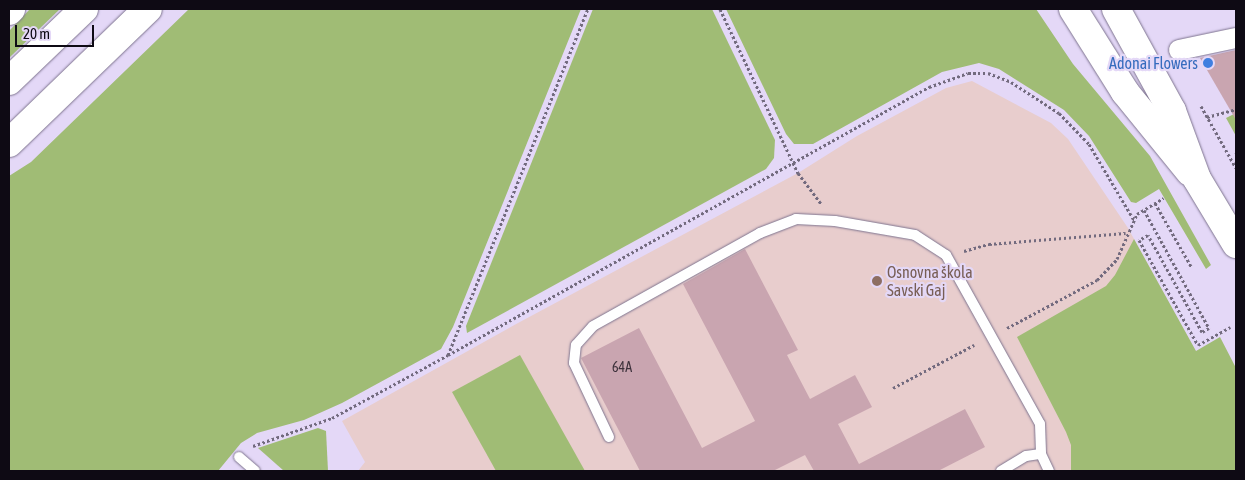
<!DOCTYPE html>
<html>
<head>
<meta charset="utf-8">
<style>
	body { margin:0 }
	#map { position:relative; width:1245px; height:480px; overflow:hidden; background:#e4d8f7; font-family:"Asap Condensed",sans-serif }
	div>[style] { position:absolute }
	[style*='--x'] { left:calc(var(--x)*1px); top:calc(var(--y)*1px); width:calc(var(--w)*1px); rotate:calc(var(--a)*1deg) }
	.education>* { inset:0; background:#e8cdcd }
	.green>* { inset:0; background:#a0bc75 }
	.building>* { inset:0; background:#c9a5b0 }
	.path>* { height:3px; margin-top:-1.5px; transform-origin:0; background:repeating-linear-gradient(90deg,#726a7e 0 2.5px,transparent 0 5px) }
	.roads { filter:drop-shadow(0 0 1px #7e748f) drop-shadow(0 0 1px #7e748f) }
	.lane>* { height:10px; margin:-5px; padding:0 5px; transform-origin:5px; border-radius:5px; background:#fff }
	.street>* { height:20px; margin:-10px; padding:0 10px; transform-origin:10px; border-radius:10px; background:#fff }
	.secondary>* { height:28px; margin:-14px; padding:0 14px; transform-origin:14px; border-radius:14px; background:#fff }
	.dots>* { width:14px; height:14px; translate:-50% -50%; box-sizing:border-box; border:2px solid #e4d8f7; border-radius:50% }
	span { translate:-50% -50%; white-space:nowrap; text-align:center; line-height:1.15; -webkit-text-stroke:4.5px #e4d8f7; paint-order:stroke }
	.number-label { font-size:14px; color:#3d313b }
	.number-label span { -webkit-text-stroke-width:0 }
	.shop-label { font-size:16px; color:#366cbe }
	.right { translate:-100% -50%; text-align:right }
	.education-label { font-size:16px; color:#785e54 }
	.left { translate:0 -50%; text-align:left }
	.frame { position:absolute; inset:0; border:10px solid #0e0a14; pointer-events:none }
	.scale { position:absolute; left:15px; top:25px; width:79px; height:22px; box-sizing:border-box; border:2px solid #0e0a14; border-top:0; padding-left:6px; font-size:15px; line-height:18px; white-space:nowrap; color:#0e0a14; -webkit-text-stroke:4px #e4d8f7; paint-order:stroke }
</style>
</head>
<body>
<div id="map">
	<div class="education">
		<div style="clip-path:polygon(972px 81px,1051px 123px,1068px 139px,1128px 228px,1195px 350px,1236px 471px,358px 471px,365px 462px,342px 421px,518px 323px,798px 173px,857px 136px,946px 88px)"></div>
	</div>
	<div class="green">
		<div style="clip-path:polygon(30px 9px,60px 9px,9px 58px,9px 31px)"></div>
		<div style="clip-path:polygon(189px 9px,581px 9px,453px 327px,441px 349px,342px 403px,304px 420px,257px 433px,241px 443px,218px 471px,9px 471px,9px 176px,31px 162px)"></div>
		<div style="clip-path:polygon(593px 9px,712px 9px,775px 140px,774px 158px,766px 169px,467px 333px,466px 326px)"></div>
		<div style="clip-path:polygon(726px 9px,1036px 9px,1073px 64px,1150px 156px,1211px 265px,1206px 269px,1159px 189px,1136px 203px,1131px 202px,1089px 136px,1064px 110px,999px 69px,979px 63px,942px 72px,813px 144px,794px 144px,786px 134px)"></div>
		<div style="clip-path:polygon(1236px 113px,1236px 136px,1226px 118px)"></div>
		<div style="clip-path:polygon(1134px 239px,1196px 351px,1220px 337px,1236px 368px,1236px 471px,1071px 471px,1071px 445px,1066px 432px,1017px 337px,1106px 286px,1115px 275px)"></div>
		<div style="clip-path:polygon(520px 355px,585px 471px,496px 471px,452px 392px)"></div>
		<div style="clip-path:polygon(318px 428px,326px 431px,328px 471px,284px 471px,258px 448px)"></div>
	</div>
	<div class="building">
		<div style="clip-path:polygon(1236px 50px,1236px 120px,1200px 58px)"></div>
		<div style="clip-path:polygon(745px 249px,798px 350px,787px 355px,810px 399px,855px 375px,872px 407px,838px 424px,859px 464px,965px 409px,985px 447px,938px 471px,814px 471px,805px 455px,773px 471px,640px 471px,581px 358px,639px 328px,702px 448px,755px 421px,683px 284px)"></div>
	</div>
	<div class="path">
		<div style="--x:720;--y:9;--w:182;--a:64.6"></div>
		<div style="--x:798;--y:173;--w:38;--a:53"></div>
		<div style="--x:1201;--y:106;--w:71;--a:60.6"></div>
		<div style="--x:1207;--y:117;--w:30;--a:-15"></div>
		<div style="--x:1236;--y:154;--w:1;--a:-90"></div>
		<div style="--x:1155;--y:203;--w:73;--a:60.3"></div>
		<div style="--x:1144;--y:210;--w:135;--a:61.2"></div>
		<div style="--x:1209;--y:328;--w:8;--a:150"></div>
		<div style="--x:1202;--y:332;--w:111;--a:-119.1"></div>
		<div style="--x:1148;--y:235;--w:10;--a:151"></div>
		<div style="--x:1139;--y:240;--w:120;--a:60.7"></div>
		<div style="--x:1198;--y:345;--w:37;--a:-29"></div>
		<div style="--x:964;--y:251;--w:26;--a:-16"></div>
		<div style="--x:989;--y:244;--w:137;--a:-4.6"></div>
		<div style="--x:1007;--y:328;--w:102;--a:-28.1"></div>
		<div style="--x:1097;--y:280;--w:29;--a:-46"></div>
		<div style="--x:1117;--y:259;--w:49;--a:-66"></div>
		<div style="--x:1137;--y:214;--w:31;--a:-31"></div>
		<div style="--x:448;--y:355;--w:551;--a:-29.13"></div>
		<div style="--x:929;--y:87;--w:41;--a:-19.7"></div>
		<div style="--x:968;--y:73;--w:20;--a:0"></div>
		<div style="--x:988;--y:73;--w:25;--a:21"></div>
		<div style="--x:1011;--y:82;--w:57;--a:32.9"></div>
		<div style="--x:1059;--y:113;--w:43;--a:45.9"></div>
		<div style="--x:1089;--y:144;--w:88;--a:59.4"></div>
		<div style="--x:893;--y:388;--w:92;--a:-28"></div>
		<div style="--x:253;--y:446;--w:84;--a:-19.5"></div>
		<div style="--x:332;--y:418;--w:132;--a:-28.5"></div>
		<div style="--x:448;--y:355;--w:373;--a:-68"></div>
	</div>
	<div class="roads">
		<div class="lane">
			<div style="--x:609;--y:437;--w:82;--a:-115.3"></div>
			<div style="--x:574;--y:363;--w:18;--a:-84"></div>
			<div style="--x:576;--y:345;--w:25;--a:-48"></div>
			<div style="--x:593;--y:326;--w:191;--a:-29.1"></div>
			<div style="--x:760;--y:233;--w:39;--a:-21"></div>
			<div style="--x:796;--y:219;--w:39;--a:3"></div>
			<div style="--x:835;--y:221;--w:81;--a:9.9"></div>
			<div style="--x:915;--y:235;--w:37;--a:33"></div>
			<div style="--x:946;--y:255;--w:193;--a:60.9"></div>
			<div style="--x:1040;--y:424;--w:30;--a:88"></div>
			<div style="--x:239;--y:457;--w:21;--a:41"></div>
			<div style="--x:1001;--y:471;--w:29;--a:-31"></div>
			<div style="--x:1026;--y:456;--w:15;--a:-8"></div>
			<div style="--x:1041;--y:454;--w:19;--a:65"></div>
		</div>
		<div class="street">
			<div style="--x:1179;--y:50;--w:58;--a:-11.9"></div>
		</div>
		<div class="secondary">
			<div style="--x:1073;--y:9;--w:98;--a:57.9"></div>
			<div style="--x:1125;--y:92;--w:103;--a:50.9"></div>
			<div style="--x:1116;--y:9;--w:116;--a:61.2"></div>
			<div style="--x:1172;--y:111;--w:72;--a:69.8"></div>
			<div style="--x:1197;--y:179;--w:76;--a:59"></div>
			<div style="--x:9;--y:11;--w:3;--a:-45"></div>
			<div style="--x:9;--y:81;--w:104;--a:-43.8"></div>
			<div style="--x:9;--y:143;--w:193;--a:-44"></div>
		</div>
	</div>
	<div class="dots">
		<div style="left:1208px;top:63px;background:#3f7fe0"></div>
		<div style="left:877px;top:281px;background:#8d6e63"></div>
	</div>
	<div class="number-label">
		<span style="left:622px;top:367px">64A</span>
	</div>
	<div class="shop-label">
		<span class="right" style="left:1198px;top:63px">Adonai Flowers</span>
	</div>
	<div class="education-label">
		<span class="left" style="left:887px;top:281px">Osnovna škola<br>Savski Gaj</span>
	</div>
	<div class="frame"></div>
	<div class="scale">20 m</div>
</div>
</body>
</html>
